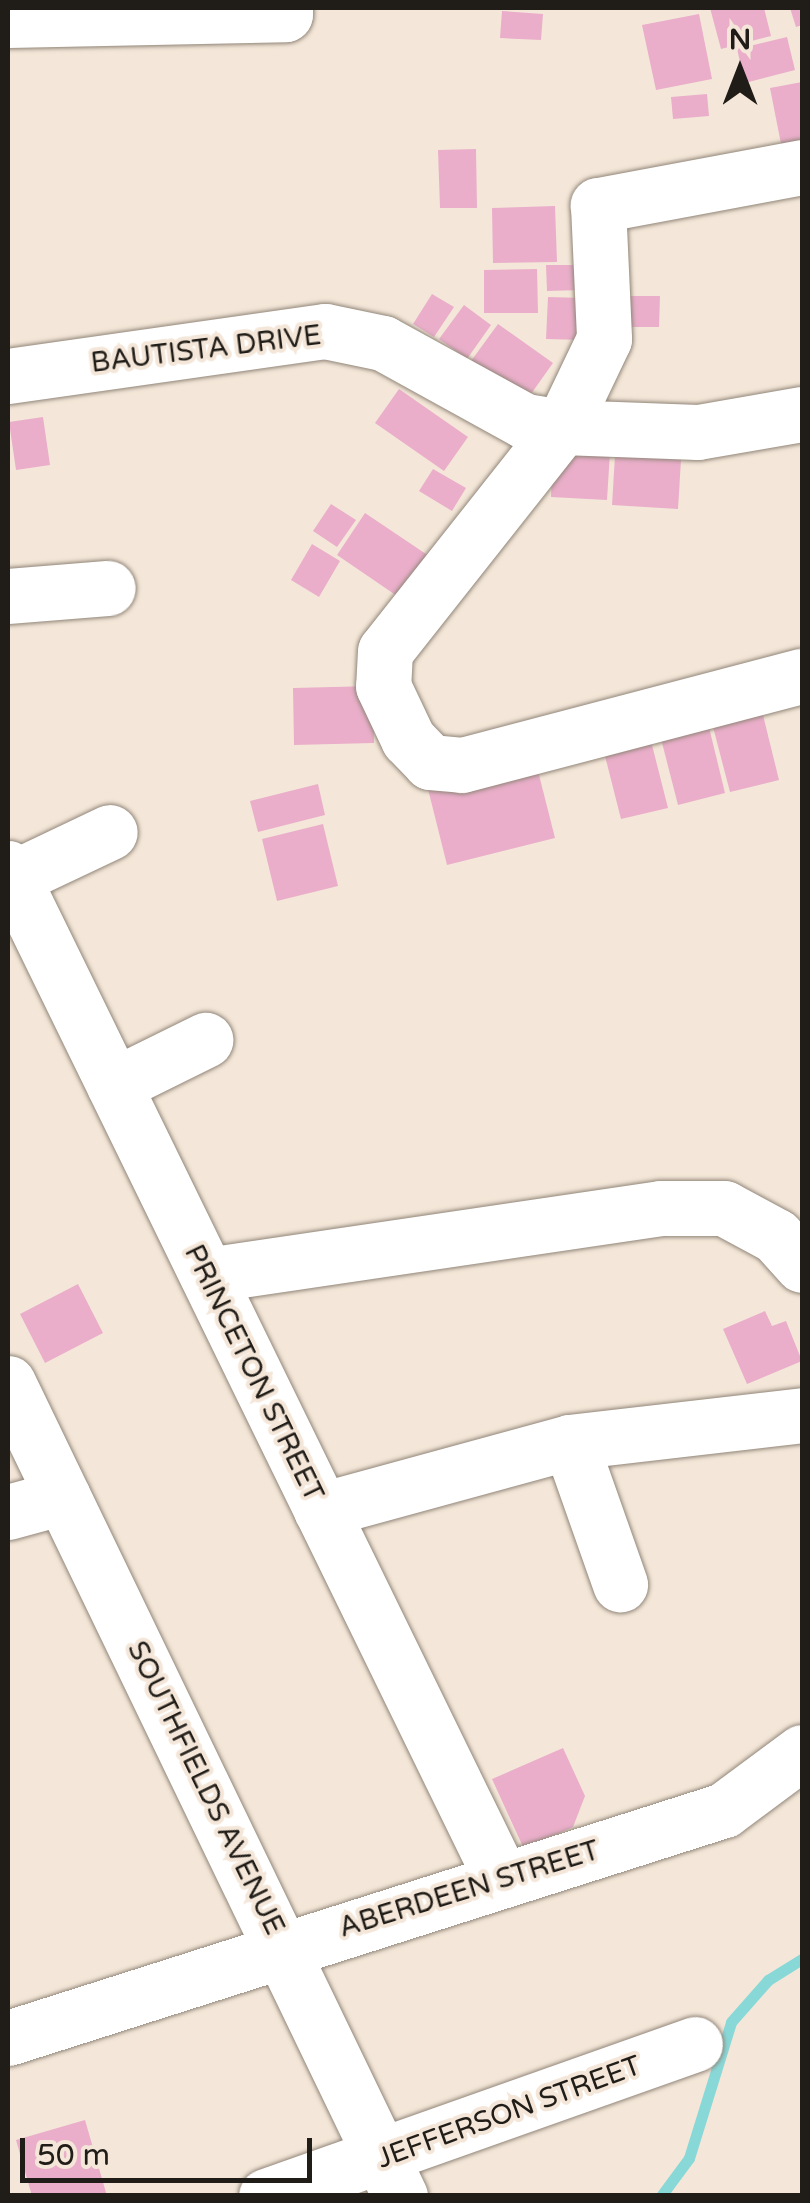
<!DOCTYPE html>
<html>
<head>
<meta charset="utf-8">
<style>
	body { margin:0 }
	#map { position:relative; width:810px; height:2203px; overflow:hidden; background:#f4e7d9; font-family:"Varela Round",sans-serif }
	div>[style] { position:absolute }
	[style*='--x'] { left:calc(var(--x)*1px); top:calc(var(--y)*1px); width:calc(var(--w)*1px); rotate:calc(var(--a)*1deg) }
	.stream>* { height:11px; margin:-5.5px; padding:0 5.5px; transform-origin:5.5px; border-radius:5.5px; background:#89d8d8 }
	.building>* { inset:0; background:#eaaeca }
	.roads { filter:drop-shadow(0 0 2px #918679) drop-shadow(0 0 2px #918679) }
	.minor>* { height:55px; margin:-27.5px; padding:0 27.5px; transform-origin:27.5px; border-radius:27.5px; background:#fff }
	span { translate:-50% -50%; white-space:nowrap; text-align:center; line-height:1.15; -webkit-text-stroke:8px #f4e7d9; paint-order:stroke }
	.street-label { font-size:28px; color:#201c17 }
	.frame { position:absolute; inset:0; border:10px solid #201c17; pointer-events:none }
	.north { position:absolute; left:690px; top:20px; width:100px; height:100px; -webkit-text-stroke:8px #f4e7d9; paint-order:stroke; rotate:0deg; font-size:28px; font-weight:700; line-height:40px; text-align:center; color:#201c17 }
	.north::after { content:''; display:block; margin:auto; width:35px; height:45px; background:#201c17; clip-path:polygon(50% 0,100% 100%,50% 72%,0 100%) }
	.scale { position:absolute; left:20px; top:2138px; width:292px; height:45px; box-sizing:border-box; border:5px solid #201c17; border-top:0; padding-left:12px; font-size:30px; line-height:35px; white-space:nowrap; color:#201c17; -webkit-text-stroke:8px #f4e7d9; paint-order:stroke }
</style>
</head>
<body>
<div id="map">
	<div class="stream">
		<div style="--x:661;--y:2196;--w:47;--a:-53.6"></div>
		<div style="--x:689;--y:2158;--w:142;--a:-72.8"></div>
		<div style="--x:731;--y:2022;--w:56;--a:-48.6"></div>
		<div style="--x:768;--y:1980;--w:40;--a:-32"></div>
	</div>
	<div class="building">
		<div style="clip-path:polygon(710px 8px,764px 8px,771px 36px,721px 49px)"></div>
		<div style="clip-path:polygon(790px 8px,802px 8px,802px 25px,796px 27px)"></div>
		<div style="clip-path:polygon(502px 11px,543px 14px,541px 40px,500px 38px)"></div>
		<div style="clip-path:polygon(699px 14px,712px 79px,656px 90px,642px 25px)"></div>
		<div style="clip-path:polygon(787px 37px,795px 70px,745px 83px,737px 49px)"></div>
		<div style="clip-path:polygon(802px 82px,802px 150px,783px 154px,770px 88px)"></div>
		<div style="clip-path:polygon(707px 94px,709px 116px,673px 119px,671px 97px)"></div>
		<div style="clip-path:polygon(476px 149px,477px 208px,440px 208px,438px 150px)"></div>
		<div style="clip-path:polygon(555px 206px,557px 262px,493px 263px,492px 208px)"></div>
		<div style="clip-path:polygon(546px 265px,582px 265px,582px 290px,547px 291px)"></div>
		<div style="clip-path:polygon(537px 269px,538px 313px,484px 313px,484px 270px)"></div>
		<div style="clip-path:polygon(432px 294px,454px 307px,434px 337px,413px 324px)"></div>
		<div style="clip-path:polygon(622px 296px,660px 296px,659px 327px,622px 327px)"></div>
		<div style="clip-path:polygon(548px 297px,585px 298px,583px 340px,546px 339px)"></div>
		<div style="clip-path:polygon(464px 305px,491px 325px,467px 359px,439px 339px)"></div>
		<div style="clip-path:polygon(498px 324px,553px 363px,526px 401px,471px 361px)"></div>
		<div style="clip-path:polygon(399px 389px,468px 437px,444px 471px,375px 423px)"></div>
		<div style="clip-path:polygon(43px 417px,50px 465px,16px 470px,9px 422px)"></div>
		<div style="clip-path:polygon(553px 449px,610px 452px,607px 500px,551px 497px)"></div>
		<div style="clip-path:polygon(615px 456px,681px 460px,678px 509px,612px 505px)"></div>
		<div style="clip-path:polygon(433px 469px,466px 488px,452px 511px,419px 491px)"></div>
		<div style="clip-path:polygon(331px 504px,356px 520px,337px 547px,313px 531px)"></div>
		<div style="clip-path:polygon(365px 513px,429px 556px,400px 598px,337px 555px)"></div>
		<div style="clip-path:polygon(312px 544px,340px 561px,319px 597px,291px 580px)"></div>
		<div style="clip-path:polygon(373px 686px,374px 743px,294px 745px,293px 688px)"></div>
		<div style="clip-path:polygon(762px 711px,779px 780px,730px 792px,712px 723px)"></div>
		<div style="clip-path:polygon(707px 719px,725px 793px,678px 805px,659px 731px)"></div>
		<div style="clip-path:polygon(651px 741px,668px 808px,621px 819px,604px 752px)"></div>
		<div style="clip-path:polygon(536px 763px,555px 838px,447px 865px,428px 789px)"></div>
		<div style="clip-path:polygon(318px 784px,325px 815px,258px 832px,250px 801px)"></div>
		<div style="clip-path:polygon(323px 824px,338px 886px,277px 901px,262px 839px)"></div>
		<div style="clip-path:polygon(78px 1284px,103px 1333px,45px 1363px,20px 1314px)"></div>
		<div style="clip-path:polygon(765px 1311px,772px 1326px,786px 1321px,802px 1361px,747px 1384px,723px 1329px)"></div>
		<div style="clip-path:polygon(563px 1748px,585px 1796px,573px 1827px,524px 1849px,492px 1779px)"></div>
		<div style="clip-path:polygon(85px 2120px,107px 2196px,32px 2196px,16px 2140px)"></div>
	</div>
	<div class="roads">
		<div class="minor">
			<div style="--x:8;--y:20;--w:277;--a:-1.2"></div>
			<div style="--x:285;--y:14;--w:6;--a:-90"></div>
			<div style="--x:802;--y:167;--w:208;--a:169.4"></div>
			<div style="--x:598;--y:205;--w:134;--a:87.4"></div>
			<div style="--x:604;--y:339;--w:98;--a:115.5"></div>
			<div style="--x:562;--y:427;--w:285;--a:128.3"></div>
			<div style="--x:385;--y:651;--w:35;--a:93"></div>
			<div style="--x:383;--y:686;--w:59;--a:64.7"></div>
			<div style="--x:408;--y:739;--w:32;--a:46"></div>
			<div style="--x:430;--y:762;--w:32;--a:5"></div>
			<div style="--x:462;--y:765;--w:351;--a:-14.7"></div>
			<div style="--x:8;--y:376;--w:320;--a:-8.1"></div>
			<div style="--x:325;--y:331;--w:59;--a:11.7"></div>
			<div style="--x:383;--y:343;--w:162;--a:28.8"></div>
			<div style="--x:525;--y:421;--w:37;--a:9"></div>
			<div style="--x:562;--y:427;--w:136;--a:2.1"></div>
			<div style="--x:698;--y:432;--w:106;--a:-9.8"></div>
			<div style="--x:8;--y:596;--w:100;--a:-4.6"></div>
			<div style="--x:8;--y:868;--w:1124;--a:63.98"></div>
			<div style="--x:13;--y:878;--w:107;--a:-25.4"></div>
			<div style="--x:114;--y:1085;--w:102;--a:-26.3"></div>
			<div style="--x:207;--y:1275;--w:459;--a:-8.4"></div>
			<div style="--x:661;--y:1208;--w:63;--a:0"></div>
			<div style="--x:724;--y:1208;--w:59;--a:28.3"></div>
			<div style="--x:776;--y:1236;--w:39;--a:48"></div>
			<div style="--x:8;--y:1383;--w:903;--a:64.26"></div>
			<div style="--x:570;--y:1442;--w:151;--a:70.6"></div>
			<div style="--x:321;--y:1510;--w:258;--a:-15.3"></div>
			<div style="--x:570;--y:1442;--w:234;--a:-6.6"></div>
			<div style="--x:8;--y:1512;--w:57;--a:-15.3"></div>
			<div style="--x:8;--y:2038;--w:751;--a:-17.66"></div>
			<div style="--x:724;--y:1810;--w:97;--a:-36.6"></div>
			<div style="--x:266;--y:2196;--w:455;--a:-19.5"></div>
		</div>
	</div>
	<div class="street-label">
		<span style="left:206px;top:349px;rotate:-7deg">BAUTISTA DRIVE</span>
		<span style="left:254px;top:1373px;rotate:64deg">PRINCETON STREET</span>
		<span style="left:206px;top:1788px;rotate:64deg">SOUTHFIELDS AVENUE</span>
		<span style="left:469px;top:1889px;rotate:-17deg">ABERDEEN STREET</span>
		<span style="left:509px;top:2112px;rotate:-20deg">JEFFERSON STREET</span>
	</div>
	<div class="frame"></div>
	<div class="north">N</div>
	<div class="scale">50 m</div>
</div>
</body>
</html>
